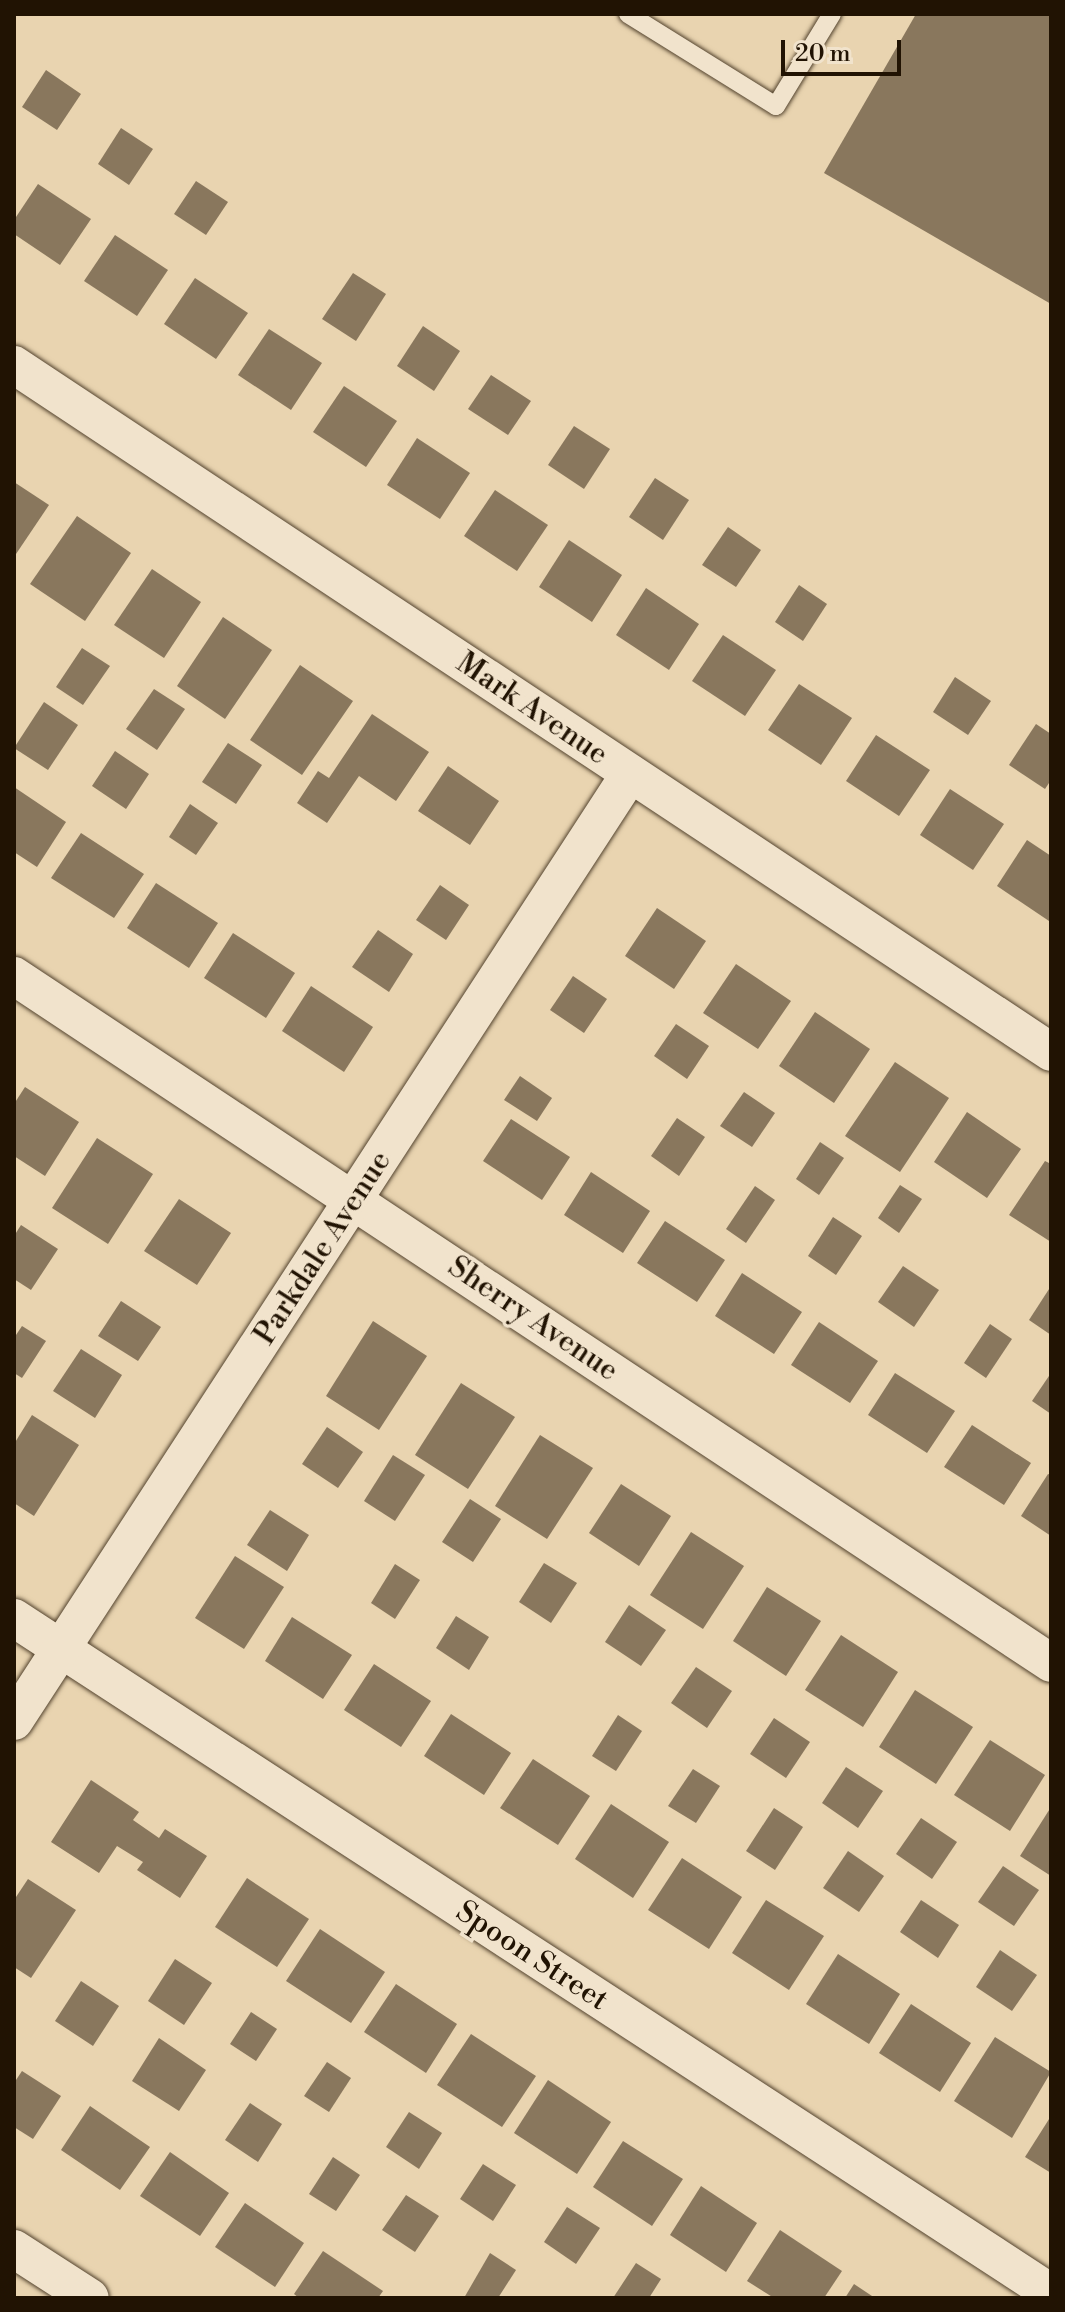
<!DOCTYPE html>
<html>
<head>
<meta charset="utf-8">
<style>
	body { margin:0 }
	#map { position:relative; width:1065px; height:2312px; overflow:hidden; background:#e9d4b0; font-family:"Libre Bodoni",serif }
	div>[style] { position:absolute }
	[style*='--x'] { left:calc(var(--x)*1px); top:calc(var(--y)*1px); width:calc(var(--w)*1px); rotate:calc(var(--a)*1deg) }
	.building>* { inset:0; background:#89775d }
	.roads { filter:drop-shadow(0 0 2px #53432e) drop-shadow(0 0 2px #53432e) }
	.service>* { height:18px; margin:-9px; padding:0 9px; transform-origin:9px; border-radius:9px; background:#f1e3cc }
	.minor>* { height:38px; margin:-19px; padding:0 19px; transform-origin:19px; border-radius:19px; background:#f1e3cc }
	span { translate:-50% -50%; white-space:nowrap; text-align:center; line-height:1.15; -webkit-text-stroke:7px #f1e3cc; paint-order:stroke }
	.street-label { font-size:30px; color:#211303 }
	.frame { position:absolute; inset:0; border:16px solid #211303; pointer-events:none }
	.scale { position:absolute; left:781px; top:40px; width:120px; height:36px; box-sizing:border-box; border:4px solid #211303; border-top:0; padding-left:10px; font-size:24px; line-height:28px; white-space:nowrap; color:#211303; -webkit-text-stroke:6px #f1e3cc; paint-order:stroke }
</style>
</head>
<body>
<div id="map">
	<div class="building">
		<div style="clip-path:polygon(916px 14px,1051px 14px,1051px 304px,824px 173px)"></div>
		<div style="clip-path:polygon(46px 70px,81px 94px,57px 130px,22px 107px)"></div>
		<div style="clip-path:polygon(121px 128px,153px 149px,129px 185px,98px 164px)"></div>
		<div style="clip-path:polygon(196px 181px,228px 202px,206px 235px,174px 214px)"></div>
		<div style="clip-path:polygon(38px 184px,91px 219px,60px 265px,14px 234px,14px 220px)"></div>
		<div style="clip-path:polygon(115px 235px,168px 270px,137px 316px,84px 281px)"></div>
		<div style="clip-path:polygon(353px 273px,386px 294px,356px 341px,322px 319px)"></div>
		<div style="clip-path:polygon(195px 278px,248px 313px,216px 359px,164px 324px)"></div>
		<div style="clip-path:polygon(423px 326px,460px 351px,434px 391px,397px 366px)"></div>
		<div style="clip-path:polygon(269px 329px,322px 363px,291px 410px,238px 375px)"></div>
		<div style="clip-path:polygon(491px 375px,531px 401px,508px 435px,468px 409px)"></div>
		<div style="clip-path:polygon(344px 386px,397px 421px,366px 467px,313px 432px)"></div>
		<div style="clip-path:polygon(574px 426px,610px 449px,584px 489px,548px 465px)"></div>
		<div style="clip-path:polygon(417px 438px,470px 473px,440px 519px,387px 485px)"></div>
		<div style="clip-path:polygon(655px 478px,689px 500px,663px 540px,629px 517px)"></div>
		<div style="clip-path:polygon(14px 482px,49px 505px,14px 557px)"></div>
		<div style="clip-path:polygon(495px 490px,548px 525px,517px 571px,464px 536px)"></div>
		<div style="clip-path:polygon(77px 516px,131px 553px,85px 621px,30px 584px)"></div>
		<div style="clip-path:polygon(728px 527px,761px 550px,736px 587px,702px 565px)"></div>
		<div style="clip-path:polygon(569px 540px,622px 575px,592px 622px,539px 587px)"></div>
		<div style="clip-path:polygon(152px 569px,201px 602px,164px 658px,114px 625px)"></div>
		<div style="clip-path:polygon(799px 585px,827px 604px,803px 641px,775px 622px)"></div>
		<div style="clip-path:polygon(646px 588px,699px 624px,669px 670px,616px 635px)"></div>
		<div style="clip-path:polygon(223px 617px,272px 650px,225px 719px,177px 686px)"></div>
		<div style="clip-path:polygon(723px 635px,776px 670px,745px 716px,692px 681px)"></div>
		<div style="clip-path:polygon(82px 648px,110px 666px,83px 705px,56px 687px)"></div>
		<div style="clip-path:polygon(300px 665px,353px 701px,302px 775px,250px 740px)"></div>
		<div style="clip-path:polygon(955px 677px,991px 701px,968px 735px,933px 712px)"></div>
		<div style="clip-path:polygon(799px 684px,852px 718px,821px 765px,768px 730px)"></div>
		<div style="clip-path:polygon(154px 689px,185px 709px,157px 750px,126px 729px)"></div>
		<div style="clip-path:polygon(44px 702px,78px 725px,48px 770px,14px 748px)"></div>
		<div style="clip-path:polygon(372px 714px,429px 752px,396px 801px,359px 776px,327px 823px,297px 803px,318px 771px,329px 778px)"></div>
		<div style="clip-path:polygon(1036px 724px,1051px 734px,1051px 780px,1045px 789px,1009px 765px)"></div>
		<div style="clip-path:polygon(876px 735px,930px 770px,899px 816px,846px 781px)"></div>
		<div style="clip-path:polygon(228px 743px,262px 765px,236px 804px,202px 782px)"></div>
		<div style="clip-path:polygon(115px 751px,149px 774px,126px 809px,92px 786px)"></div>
		<div style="clip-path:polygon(448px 766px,499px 801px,470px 845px,418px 811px)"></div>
		<div style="clip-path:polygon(14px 787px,66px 822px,37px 867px,14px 852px)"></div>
		<div style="clip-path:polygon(950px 789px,1004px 824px,973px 870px,920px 835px)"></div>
		<div style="clip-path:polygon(190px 804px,218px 823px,196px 855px,169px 837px)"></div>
		<div style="clip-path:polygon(81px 833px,144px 874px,114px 918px,51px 878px)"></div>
		<div style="clip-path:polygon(1027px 840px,1051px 856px,1049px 921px,997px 886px)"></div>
		<div style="clip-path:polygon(156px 883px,218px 923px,189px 968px,127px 928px)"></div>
		<div style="clip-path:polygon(440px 885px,469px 905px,446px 940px,416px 920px)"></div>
		<div style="clip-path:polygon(657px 908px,706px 941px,674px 989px,625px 956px)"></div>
		<div style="clip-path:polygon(378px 930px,413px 954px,389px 992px,352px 967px)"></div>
		<div style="clip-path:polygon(233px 933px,295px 973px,266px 1018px,204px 978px)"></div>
		<div style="clip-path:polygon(736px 964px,791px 1001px,758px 1049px,703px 1013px)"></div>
		<div style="clip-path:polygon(573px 976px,607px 999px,584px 1033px,550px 1010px)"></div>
		<div style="clip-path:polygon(311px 986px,373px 1027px,344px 1072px,282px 1031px)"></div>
		<div style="clip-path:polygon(815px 1012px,870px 1049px,834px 1103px,779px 1066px)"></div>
		<div style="clip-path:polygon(676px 1024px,709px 1046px,687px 1079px,654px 1056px)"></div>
		<div style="clip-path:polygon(895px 1062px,949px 1098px,900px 1172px,845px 1136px)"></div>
		<div style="clip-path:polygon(520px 1076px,552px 1098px,537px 1121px,504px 1100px)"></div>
		<div style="clip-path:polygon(25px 1087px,79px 1122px,45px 1176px,14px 1156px,14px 1104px)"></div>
		<div style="clip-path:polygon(744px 1092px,775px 1113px,752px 1147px,720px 1126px)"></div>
		<div style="clip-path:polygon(967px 1112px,1021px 1149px,987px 1198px,934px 1162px)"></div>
		<div style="clip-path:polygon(677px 1118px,705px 1137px,679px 1176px,651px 1156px)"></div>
		<div style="clip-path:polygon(511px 1119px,570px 1157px,542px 1200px,483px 1161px)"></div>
		<div style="clip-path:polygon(97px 1138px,153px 1174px,108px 1244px,52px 1208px)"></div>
		<div style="clip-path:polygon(820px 1142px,844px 1158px,819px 1195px,796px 1179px)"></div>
		<div style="clip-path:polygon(1045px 1161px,1051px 1164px,1051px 1242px,1009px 1215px)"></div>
		<div style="clip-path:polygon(591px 1172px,650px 1211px,623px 1253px,564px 1215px)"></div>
		<div style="clip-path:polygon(900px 1185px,922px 1199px,899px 1233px,878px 1218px)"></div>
		<div style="clip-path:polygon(755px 1186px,775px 1200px,746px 1243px,726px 1229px)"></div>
		<div style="clip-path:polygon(179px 1199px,231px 1233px,197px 1285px,144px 1251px)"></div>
		<div style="clip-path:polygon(833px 1217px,862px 1236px,836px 1275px,808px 1256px)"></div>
		<div style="clip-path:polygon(665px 1221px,725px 1260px,697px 1302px,637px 1263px)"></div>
		<div style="clip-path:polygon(21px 1225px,58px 1249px,31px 1290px,14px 1279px,14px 1236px)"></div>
		<div style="clip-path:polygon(903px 1266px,939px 1290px,914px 1327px,878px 1302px)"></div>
		<div style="clip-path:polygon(742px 1273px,802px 1312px,774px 1354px,715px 1316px)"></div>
		<div style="clip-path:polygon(1051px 1286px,1051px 1335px,1029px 1320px)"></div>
		<div style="clip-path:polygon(121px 1301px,161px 1327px,138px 1361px,98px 1336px)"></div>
		<div style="clip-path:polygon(373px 1321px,427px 1356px,379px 1430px,326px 1396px)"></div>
		<div style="clip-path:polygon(819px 1322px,878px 1361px,850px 1403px,791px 1365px)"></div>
		<div style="clip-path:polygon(990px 1324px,1012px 1339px,986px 1378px,964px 1363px)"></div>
		<div style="clip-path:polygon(22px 1326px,46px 1341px,22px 1378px,14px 1373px,14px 1338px)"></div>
		<div style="clip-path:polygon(81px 1349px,122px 1375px,95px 1418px,53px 1391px)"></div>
		<div style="clip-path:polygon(895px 1373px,955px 1411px,927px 1453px,868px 1415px)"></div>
		<div style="clip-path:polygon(1051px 1373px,1051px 1414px,1032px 1401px)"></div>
		<div style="clip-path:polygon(461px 1383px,515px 1417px,468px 1489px,415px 1455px)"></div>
		<div style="clip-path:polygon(32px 1415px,79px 1445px,34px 1516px,14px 1503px,14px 1444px)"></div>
		<div style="clip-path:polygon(972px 1425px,1031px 1463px,1004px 1505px,944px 1467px)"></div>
		<div style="clip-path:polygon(327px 1427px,363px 1452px,338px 1488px,302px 1464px)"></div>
		<div style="clip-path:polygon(540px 1435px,593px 1468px,547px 1539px,495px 1506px)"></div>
		<div style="clip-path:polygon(393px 1455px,425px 1475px,395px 1521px,364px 1501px)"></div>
		<div style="clip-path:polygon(1048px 1474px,1051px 1475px,1051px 1536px,1021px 1516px)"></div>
		<div style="clip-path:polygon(621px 1484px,671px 1516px,639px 1566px,589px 1533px)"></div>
		<div style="clip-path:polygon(470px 1499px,501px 1519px,473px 1562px,442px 1542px)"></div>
		<div style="clip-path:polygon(270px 1510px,309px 1535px,287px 1571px,247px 1545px)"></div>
		<div style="clip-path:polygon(691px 1532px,744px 1566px,703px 1629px,650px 1595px)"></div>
		<div style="clip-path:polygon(235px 1556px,284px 1587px,244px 1649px,195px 1618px)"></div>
		<div style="clip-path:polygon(544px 1563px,577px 1583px,551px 1623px,519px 1602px)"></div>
		<div style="clip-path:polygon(395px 1564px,420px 1580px,395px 1619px,371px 1603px)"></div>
		<div style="clip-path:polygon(767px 1587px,821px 1621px,786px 1676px,733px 1641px)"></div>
		<div style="clip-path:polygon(629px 1605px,666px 1630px,641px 1666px,605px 1642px)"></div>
		<div style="clip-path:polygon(456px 1616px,489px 1637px,469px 1670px,436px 1648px)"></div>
		<div style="clip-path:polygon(292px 1617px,352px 1655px,323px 1699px,265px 1661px)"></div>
		<div style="clip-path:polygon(841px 1635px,898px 1672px,863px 1727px,805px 1690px)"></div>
		<div style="clip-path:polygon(374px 1664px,431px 1701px,401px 1747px,344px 1710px)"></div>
		<div style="clip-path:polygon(696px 1667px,732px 1691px,707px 1728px,671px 1703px)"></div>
		<div style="clip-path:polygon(915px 1690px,973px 1727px,936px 1784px,879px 1747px)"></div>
		<div style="clip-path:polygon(451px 1714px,511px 1753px,484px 1795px,424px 1756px)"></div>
		<div style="clip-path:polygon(618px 1715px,642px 1731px,616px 1771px,592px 1756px)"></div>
		<div style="clip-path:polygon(774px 1718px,810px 1742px,786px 1778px,750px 1754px)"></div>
		<div style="clip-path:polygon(990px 1740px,1045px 1775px,1010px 1831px,954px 1795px)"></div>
		<div style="clip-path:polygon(533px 1759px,590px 1796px,558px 1845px,500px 1808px)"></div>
		<div style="clip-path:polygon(846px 1767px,883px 1791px,858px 1828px,822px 1803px)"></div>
		<div style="clip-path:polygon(693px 1769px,720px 1786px,696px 1823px,668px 1806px)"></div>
		<div style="clip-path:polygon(91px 1780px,139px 1812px,133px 1820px,159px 1838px,165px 1829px,207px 1856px,180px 1898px,137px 1870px,143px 1862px,117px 1846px,99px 1873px,51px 1842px)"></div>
		<div style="clip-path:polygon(611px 1804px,669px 1842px,633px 1898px,575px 1859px)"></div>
		<div style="clip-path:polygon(1051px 1807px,1051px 1876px,1020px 1856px)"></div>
		<div style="clip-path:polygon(774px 1808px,803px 1827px,775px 1870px,746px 1851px)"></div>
		<div style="clip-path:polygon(921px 1818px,957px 1842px,932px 1879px,896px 1854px)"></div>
		<div style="clip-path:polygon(848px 1851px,884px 1876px,859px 1912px,823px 1888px)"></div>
		<div style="clip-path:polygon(682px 1858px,742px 1897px,709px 1949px,648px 1910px)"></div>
		<div style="clip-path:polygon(1003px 1866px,1039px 1890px,1014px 1926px,978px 1902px)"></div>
		<div style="clip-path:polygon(247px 1878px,309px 1919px,277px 1967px,215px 1927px)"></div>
		<div style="clip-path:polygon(28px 1879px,76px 1910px,31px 1978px,14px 1967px,14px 1900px)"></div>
		<div style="clip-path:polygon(766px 1900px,824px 1936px,789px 1990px,732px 1953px)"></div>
		<div style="clip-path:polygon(921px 1900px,959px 1925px,938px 1958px,900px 1932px)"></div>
		<div style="clip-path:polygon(320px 1929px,385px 1972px,351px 2023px,286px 1981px)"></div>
		<div style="clip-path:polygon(1000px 1950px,1037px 1975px,1012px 2011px,976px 1987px)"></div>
		<div style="clip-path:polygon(838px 1954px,900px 1994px,869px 2044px,806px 2004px)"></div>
		<div style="clip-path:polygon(175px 1959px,212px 1983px,184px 2025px,148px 2001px)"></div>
		<div style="clip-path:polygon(81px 1981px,119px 2006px,93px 2046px,55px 2021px)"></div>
		<div style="clip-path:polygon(396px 1984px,457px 2024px,426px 2073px,364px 2032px)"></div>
		<div style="clip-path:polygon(911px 2004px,971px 2043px,940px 2092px,879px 2053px)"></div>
		<div style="clip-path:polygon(251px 2012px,277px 2029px,256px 2061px,230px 2044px)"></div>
		<div style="clip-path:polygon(471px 2034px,536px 2076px,502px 2127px,437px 2085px)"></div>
		<div style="clip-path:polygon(995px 2037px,1051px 2072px,1012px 2138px,954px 2101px)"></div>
		<div style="clip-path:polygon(159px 2038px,206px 2070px,179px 2111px,132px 2081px)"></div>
		<div style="clip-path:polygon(327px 2062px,351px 2078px,329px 2112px,304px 2096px)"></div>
		<div style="clip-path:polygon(22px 2071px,61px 2096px,33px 2139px,14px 2127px,14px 2083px)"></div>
		<div style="clip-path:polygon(548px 2080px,611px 2122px,577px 2174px,514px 2133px)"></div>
		<div style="clip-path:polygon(250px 2103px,282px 2124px,258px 2162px,225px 2140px)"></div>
		<div style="clip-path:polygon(90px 2106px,150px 2147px,120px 2190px,61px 2150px)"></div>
		<div style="clip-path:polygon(409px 2112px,442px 2133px,419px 2169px,386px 2147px)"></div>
		<div style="clip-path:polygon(1051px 2116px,1051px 2173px,1025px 2157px)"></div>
		<div style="clip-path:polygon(623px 2141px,683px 2179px,652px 2226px,593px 2187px)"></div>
		<div style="clip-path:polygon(170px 2152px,229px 2193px,200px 2236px,140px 2196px)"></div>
		<div style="clip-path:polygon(333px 2157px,360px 2175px,336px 2211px,309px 2194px)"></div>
		<div style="clip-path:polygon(483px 2164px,516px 2185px,493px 2221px,460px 2199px)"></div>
		<div style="clip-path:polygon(701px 2186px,757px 2223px,726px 2272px,670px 2235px)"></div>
		<div style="clip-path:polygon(406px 2195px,439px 2216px,415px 2252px,382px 2230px)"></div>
		<div style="clip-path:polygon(245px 2203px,304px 2243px,275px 2287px,215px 2247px)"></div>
		<div style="clip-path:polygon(567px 2207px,600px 2228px,576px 2264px,544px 2242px)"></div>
		<div style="clip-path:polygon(780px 2230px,842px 2271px,824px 2298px,774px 2298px,747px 2281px)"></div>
		<div style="clip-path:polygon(323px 2251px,383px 2291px,378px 2298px,299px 2298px,294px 2294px)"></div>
		<div style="clip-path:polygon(490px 2253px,516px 2270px,498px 2298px,464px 2298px)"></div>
		<div style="clip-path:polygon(636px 2263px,661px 2279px,649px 2298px,613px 2298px)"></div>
		<div style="clip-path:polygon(854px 2284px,875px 2298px,845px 2298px)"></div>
	</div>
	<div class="roads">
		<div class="service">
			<div style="--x:628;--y:14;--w:174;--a:31.9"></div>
			<div style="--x:776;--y:106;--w:108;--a:-58.7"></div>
		</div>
		<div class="minor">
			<div style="--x:14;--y:365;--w:1244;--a:33.52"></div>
			<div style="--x:14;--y:976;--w:1244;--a:33.52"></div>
			<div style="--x:14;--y:1618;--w:1237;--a:33.06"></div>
			<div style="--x:14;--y:1721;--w:1130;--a:-56.96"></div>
			<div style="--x:14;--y:2249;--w:90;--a:32.8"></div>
		</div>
	</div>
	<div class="street-label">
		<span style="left:532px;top:709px;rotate:34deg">Mark Avenue</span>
		<span style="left:323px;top:1248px;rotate:-57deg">Parkdale Avenue</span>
		<span style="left:533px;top:1319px;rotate:34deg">Sherry Avenue</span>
		<span style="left:532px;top:1956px;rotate:33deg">Spoon Street</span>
	</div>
	<div class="frame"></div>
	<div class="scale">20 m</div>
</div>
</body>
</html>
